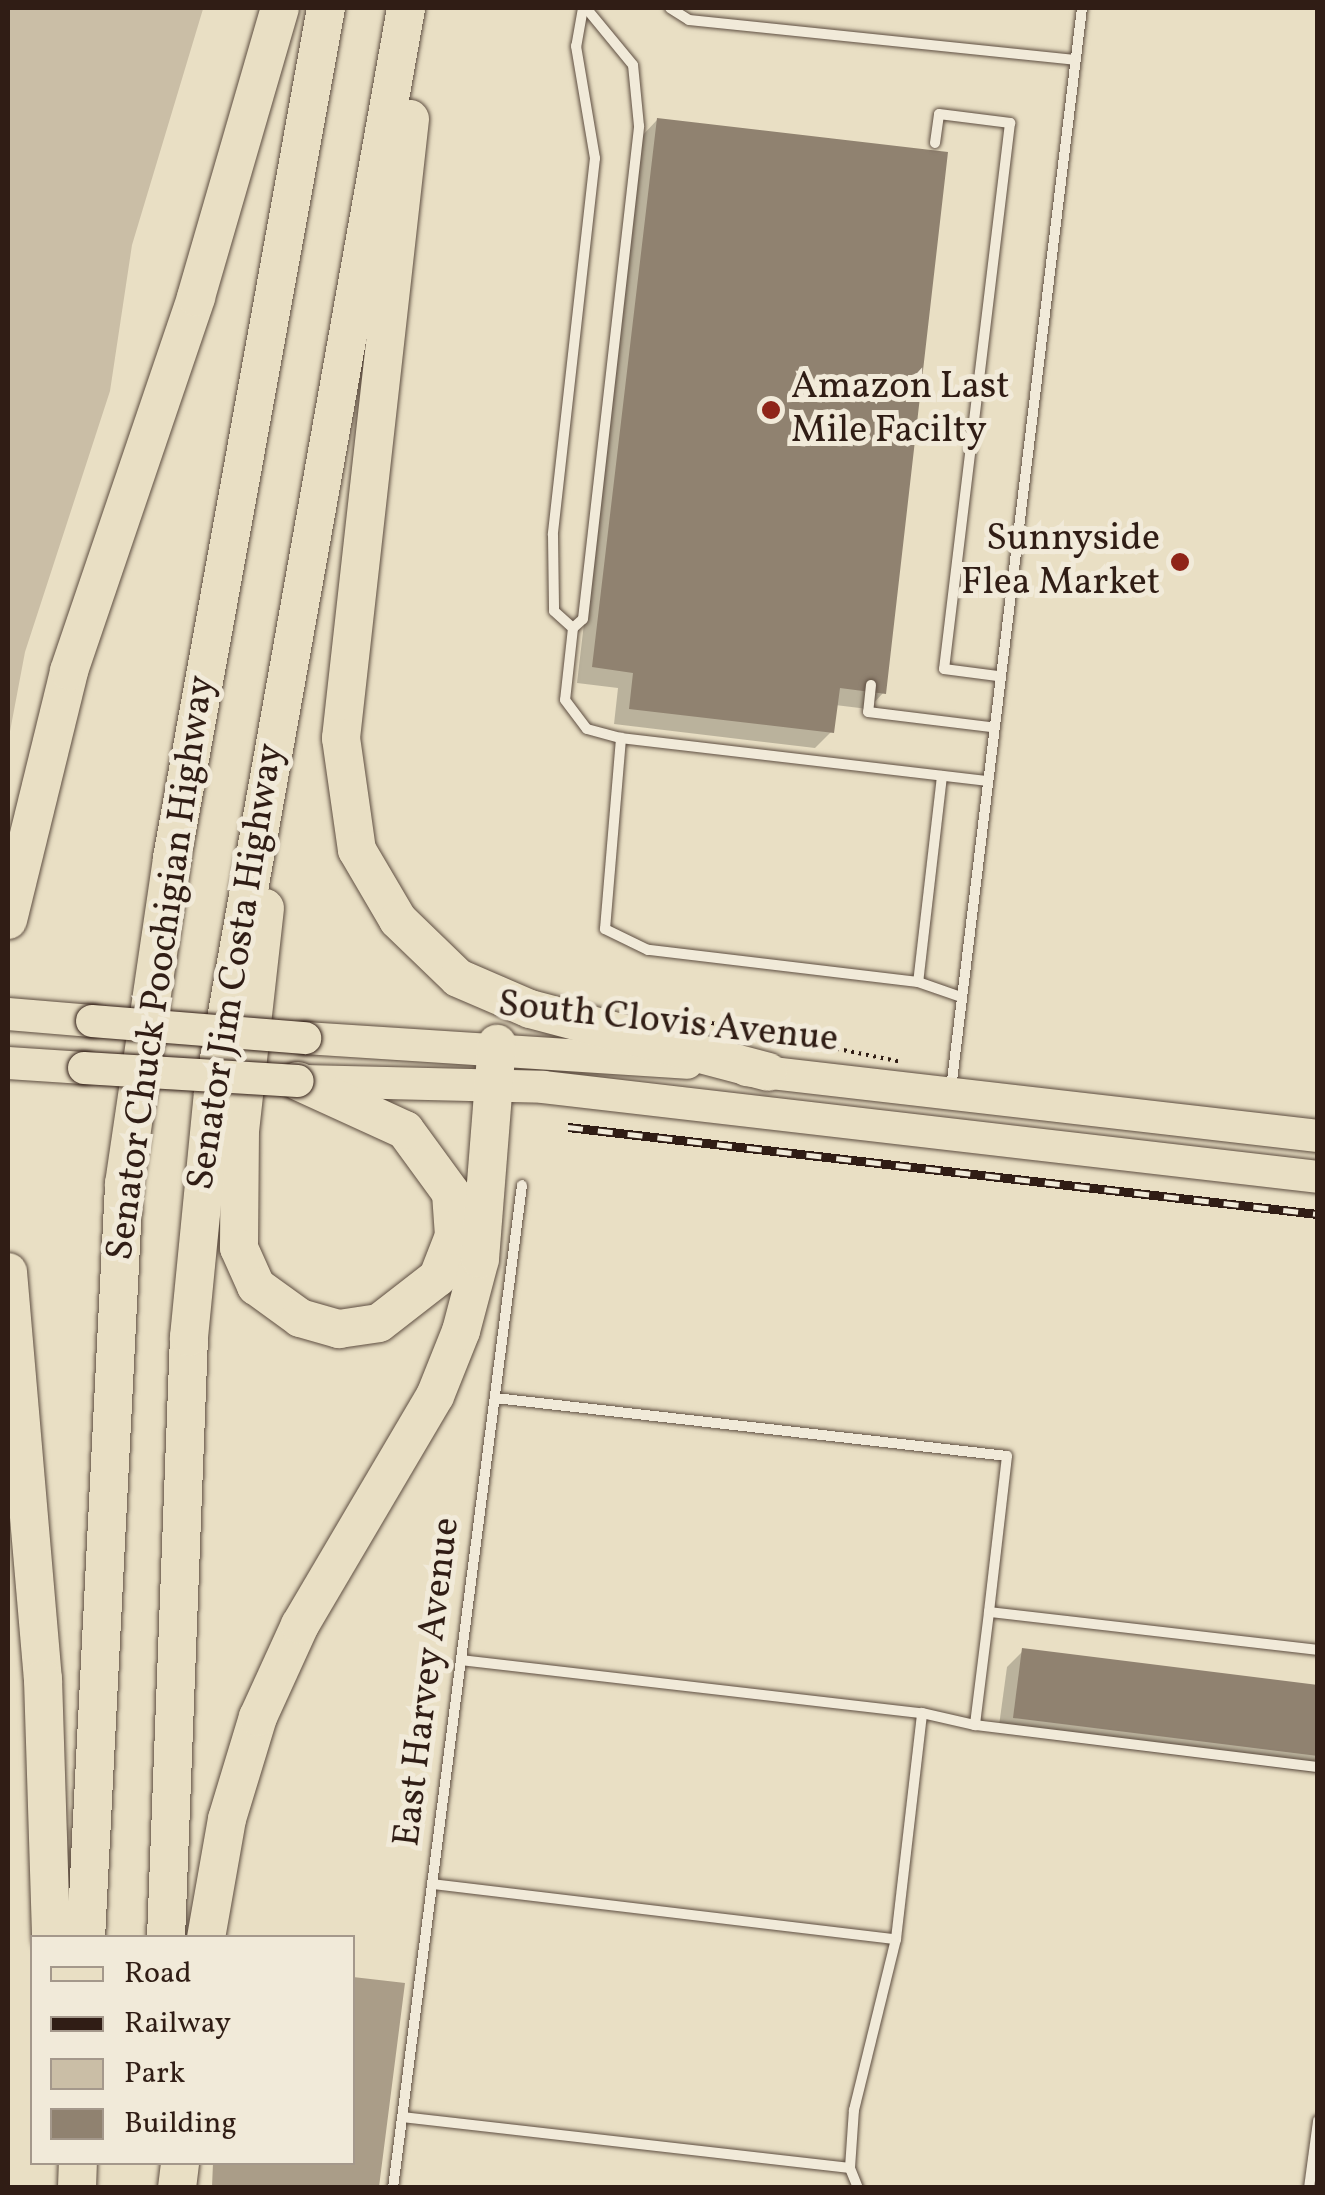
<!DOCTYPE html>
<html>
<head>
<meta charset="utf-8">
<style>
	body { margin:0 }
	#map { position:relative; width:1325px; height:2195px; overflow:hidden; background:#e9dfc4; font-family:Vollkorn,serif }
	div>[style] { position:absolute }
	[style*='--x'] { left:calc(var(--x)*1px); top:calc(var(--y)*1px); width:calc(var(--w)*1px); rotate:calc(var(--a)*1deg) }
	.green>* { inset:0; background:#cabea6 }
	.water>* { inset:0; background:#aa9d88 }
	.shadow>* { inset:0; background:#0003 }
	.building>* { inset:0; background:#908270 }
	.path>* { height:4px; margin-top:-2px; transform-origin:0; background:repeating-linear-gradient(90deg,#301d15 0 2.5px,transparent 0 7.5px) }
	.roads { filter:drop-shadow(0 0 2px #5e4e41) drop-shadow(0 0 2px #5e4e41) }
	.service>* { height:10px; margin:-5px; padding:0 5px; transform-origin:5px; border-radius:5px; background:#f1ead9 }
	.primary>* { height:32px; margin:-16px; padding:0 16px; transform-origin:16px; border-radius:16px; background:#e9dfc4 }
	.motorway>* { height:38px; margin:-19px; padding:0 19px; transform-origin:19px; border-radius:19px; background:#e9dfc4 }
	.rail>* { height:9px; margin-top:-4.5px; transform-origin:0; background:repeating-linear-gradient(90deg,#f1ead9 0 15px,#301d15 0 30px); box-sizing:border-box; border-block:2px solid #301d15 }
	.bridges { filter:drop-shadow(0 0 2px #301d15) drop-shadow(0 0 2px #301d15) }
	.primary-bridge>* { height:32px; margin:-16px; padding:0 16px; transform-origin:16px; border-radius:16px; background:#e9dfc4 }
	.dots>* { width:28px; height:28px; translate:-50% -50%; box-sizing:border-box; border:5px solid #f1ead9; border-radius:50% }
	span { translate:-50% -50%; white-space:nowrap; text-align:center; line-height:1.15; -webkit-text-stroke:10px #f1ead9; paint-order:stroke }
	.poi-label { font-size:38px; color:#301d15 }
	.left { translate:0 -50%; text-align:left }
	.right { translate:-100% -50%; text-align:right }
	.street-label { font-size:38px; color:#301d15 }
	.frame { position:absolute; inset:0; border:10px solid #301d15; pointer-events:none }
	.legend { position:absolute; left:30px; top:1935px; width:325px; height:230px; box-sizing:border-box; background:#f1ead9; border:2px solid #a4988b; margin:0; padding:12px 18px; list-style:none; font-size:30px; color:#301d15 }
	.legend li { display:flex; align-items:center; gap:20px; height:50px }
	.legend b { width:50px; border:2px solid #a4988b }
</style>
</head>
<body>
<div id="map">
	<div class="green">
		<div style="clip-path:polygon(8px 8px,203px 9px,132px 245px,110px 391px,25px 652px,8px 742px)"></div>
	</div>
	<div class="water">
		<div style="clip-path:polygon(353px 1977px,405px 1983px,379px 2187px,212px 2187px,213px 2163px,352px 2162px)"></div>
	</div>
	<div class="shadow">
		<div style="clip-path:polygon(657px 120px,884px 692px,868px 709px,835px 705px,831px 732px,815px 748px,614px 724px,618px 688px,577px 683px,641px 137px)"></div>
		<div style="clip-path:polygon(1023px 1651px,1318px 1688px,1318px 1773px,998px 1733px,1007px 1667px)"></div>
	</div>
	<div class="building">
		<div style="clip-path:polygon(657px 118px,948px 152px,886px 694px,840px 688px,834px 733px,629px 709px,633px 673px,592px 667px)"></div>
		<div style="clip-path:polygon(1022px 1648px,1318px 1685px,1318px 1756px,1013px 1718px)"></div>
	</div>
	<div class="path">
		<div style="--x:653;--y:1011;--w:254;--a:11.6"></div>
	</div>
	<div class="roads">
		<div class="service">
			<div style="--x:583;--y:8;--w:39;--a:100"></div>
			<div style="--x:576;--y:46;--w:114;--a:80.4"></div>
			<div style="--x:595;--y:158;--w:379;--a:96.4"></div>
			<div style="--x:553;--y:535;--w:76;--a:89.2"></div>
			<div style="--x:554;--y:611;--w:25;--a:42"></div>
			<div style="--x:573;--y:628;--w:13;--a:-42"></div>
			<div style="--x:583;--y:619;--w:496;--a:-83.5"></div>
			<div style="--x:639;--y:126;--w:61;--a:-95.6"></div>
			<div style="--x:633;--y:65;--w:74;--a:-129.5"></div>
			<div style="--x:670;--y:8;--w:22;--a:32"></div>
			<div style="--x:689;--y:20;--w:388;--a:5.9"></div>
			<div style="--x:935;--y:143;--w:29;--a:-82"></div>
			<div style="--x:939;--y:114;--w:72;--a:7.2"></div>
			<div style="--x:1010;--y:123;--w:550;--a:96.89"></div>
			<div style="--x:944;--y:669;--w:54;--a:7.4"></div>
			<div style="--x:573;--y:628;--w:72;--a:96.3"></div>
			<div style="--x:565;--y:700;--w:36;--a:53"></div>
			<div style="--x:587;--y:729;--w:35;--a:15"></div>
			<div style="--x:871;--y:685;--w:27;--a:96"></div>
			<div style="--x:868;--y:712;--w:124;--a:7"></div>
			<div style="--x:942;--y:776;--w:207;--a:96.6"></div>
			<div style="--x:918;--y:982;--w:272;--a:-173.2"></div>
			<div style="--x:648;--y:950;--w:48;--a:-154"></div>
			<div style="--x:605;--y:929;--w:192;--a:-85.2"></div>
			<div style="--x:621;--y:738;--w:367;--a:6.7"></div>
			<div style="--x:918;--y:982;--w:46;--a:19.2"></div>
			<div style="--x:951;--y:1089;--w:1089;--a:-83.09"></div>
			<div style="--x:495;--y:1398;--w:515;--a:6.46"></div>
			<div style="--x:1007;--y:1456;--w:157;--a:96.6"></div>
			<div style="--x:1318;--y:1650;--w:331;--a:-173.4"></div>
			<div style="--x:989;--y:1612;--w:114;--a:97.1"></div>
			<div style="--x:975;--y:1725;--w:346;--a:7"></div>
			<div style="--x:461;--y:1660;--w:464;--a:6.6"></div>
			<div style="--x:432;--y:1884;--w:467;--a:6.8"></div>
			<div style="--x:402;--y:2117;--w:451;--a:6.5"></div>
			<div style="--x:393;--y:2188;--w:1011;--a:-82.67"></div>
			<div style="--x:858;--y:2188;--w:22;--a:-112"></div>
			<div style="--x:850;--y:2168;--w:58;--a:-86.1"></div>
			<div style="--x:854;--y:2110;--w:176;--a:-76.2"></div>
			<div style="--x:896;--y:1939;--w:227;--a:-83.4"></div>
			<div style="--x:922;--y:1713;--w:54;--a:12.8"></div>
			<div style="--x:1309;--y:2188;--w:68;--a:-82.3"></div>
		</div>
		<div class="primary">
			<div style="--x:8;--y:1014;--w:84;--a:4.8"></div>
			<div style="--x:305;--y:1038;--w:383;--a:3.7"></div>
			<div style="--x:8;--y:1063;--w:76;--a:3.8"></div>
			<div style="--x:746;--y:1070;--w:576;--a:6.58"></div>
			<div style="--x:303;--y:1081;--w:240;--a:1.4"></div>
			<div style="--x:543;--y:1087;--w:780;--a:6.62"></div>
		</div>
		<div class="motorway">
			<div style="--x:410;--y:119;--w:623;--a:96.36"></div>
			<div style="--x:341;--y:738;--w:113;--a:81.9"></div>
			<div style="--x:357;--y:850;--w:81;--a:59.6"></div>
			<div style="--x:398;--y:920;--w:83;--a:44"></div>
			<div style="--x:458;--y:978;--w:78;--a:23.3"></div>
			<div style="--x:530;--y:1009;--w:246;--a:14.8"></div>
			<div style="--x:265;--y:908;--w:223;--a:96.4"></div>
			<div style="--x:240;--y:1130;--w:118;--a:90.5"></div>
			<div style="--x:239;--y:1248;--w:42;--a:65.9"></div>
			<div style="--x:256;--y:1286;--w:54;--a:36"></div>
			<div style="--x:300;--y:1318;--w:41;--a:15.8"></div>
			<div style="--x:339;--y:1329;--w:40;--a:-8.5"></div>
			<div style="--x:379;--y:1323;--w:75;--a:-37.9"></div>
			<div style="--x:438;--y:1277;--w:44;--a:-68.7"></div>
			<div style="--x:454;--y:1236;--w:43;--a:-94"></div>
			<div style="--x:451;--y:1193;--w:78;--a:-126.1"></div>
			<div style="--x:405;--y:1130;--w:118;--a:-155.4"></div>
			<div style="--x:8;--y:920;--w:256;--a:-76.2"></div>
			<div style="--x:69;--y:671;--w:395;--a:-71.2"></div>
			<div style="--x:196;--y:297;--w:301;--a:-73.8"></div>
			<div style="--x:8;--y:1272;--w:409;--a:85.1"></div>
			<div style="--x:43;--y:1679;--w:259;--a:88.2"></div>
			<div style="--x:86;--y:1938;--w:755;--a:-87.11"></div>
			<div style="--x:124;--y:1184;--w:330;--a:-81.6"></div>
			<div style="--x:172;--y:858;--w:864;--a:-79.73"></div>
			<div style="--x:166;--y:1938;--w:601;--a:-87.81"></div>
			<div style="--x:189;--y:1337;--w:246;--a:-84.4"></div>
			<div style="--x:213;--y:1092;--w:1101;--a:-79.9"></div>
			<div style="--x:206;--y:1938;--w:121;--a:-80"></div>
			<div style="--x:227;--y:1819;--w:107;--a:-73.1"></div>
			<div style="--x:258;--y:1717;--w:101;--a:-65.5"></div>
			<div style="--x:300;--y:1625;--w:266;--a:-59.5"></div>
			<div style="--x:435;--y:1396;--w:70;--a:-68.2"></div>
			<div style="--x:461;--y:1331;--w:74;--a:-75.2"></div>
			<div style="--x:480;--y:1259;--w:216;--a:-85.5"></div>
			<div style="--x:77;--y:2188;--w:26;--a:-88"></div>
			<div style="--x:177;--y:2188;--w:26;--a:-83"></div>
		</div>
	</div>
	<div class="rail">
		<div style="--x:568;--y:1127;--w:755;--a:6.62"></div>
	</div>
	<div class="bridges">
		<div class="primary-bridge">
			<div style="--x:92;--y:1021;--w:214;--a:4.6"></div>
			<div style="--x:84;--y:1068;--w:214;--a:3.5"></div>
		</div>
	</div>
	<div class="dots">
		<div style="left:771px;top:410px;background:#8f2418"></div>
		<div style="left:1180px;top:562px;background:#8f2418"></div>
	</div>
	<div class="poi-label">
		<span class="left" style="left:791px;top:410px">Amazon Last<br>Mile Facilty</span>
		<span class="right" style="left:1160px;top:562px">Sunnyside<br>Flea Market</span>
	</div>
	<div class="street-label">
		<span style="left:237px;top:967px;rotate:-81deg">Senator Jim Costa Highway</span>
		<span style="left:162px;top:968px;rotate:-82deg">Senator Chuck Poochigian Highway</span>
		<span style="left:668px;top:1023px;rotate:6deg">South Clovis Avenue</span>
		<span style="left:428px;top:1682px;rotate:-83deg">East Harvey Avenue</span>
	</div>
	<div class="frame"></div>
	<ul class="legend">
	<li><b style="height:12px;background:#e9dfc4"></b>Road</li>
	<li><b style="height:12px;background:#301d15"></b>Railway</li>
	<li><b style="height:28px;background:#cabea6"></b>Park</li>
	<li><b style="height:28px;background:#908270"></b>Building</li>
	</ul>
</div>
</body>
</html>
